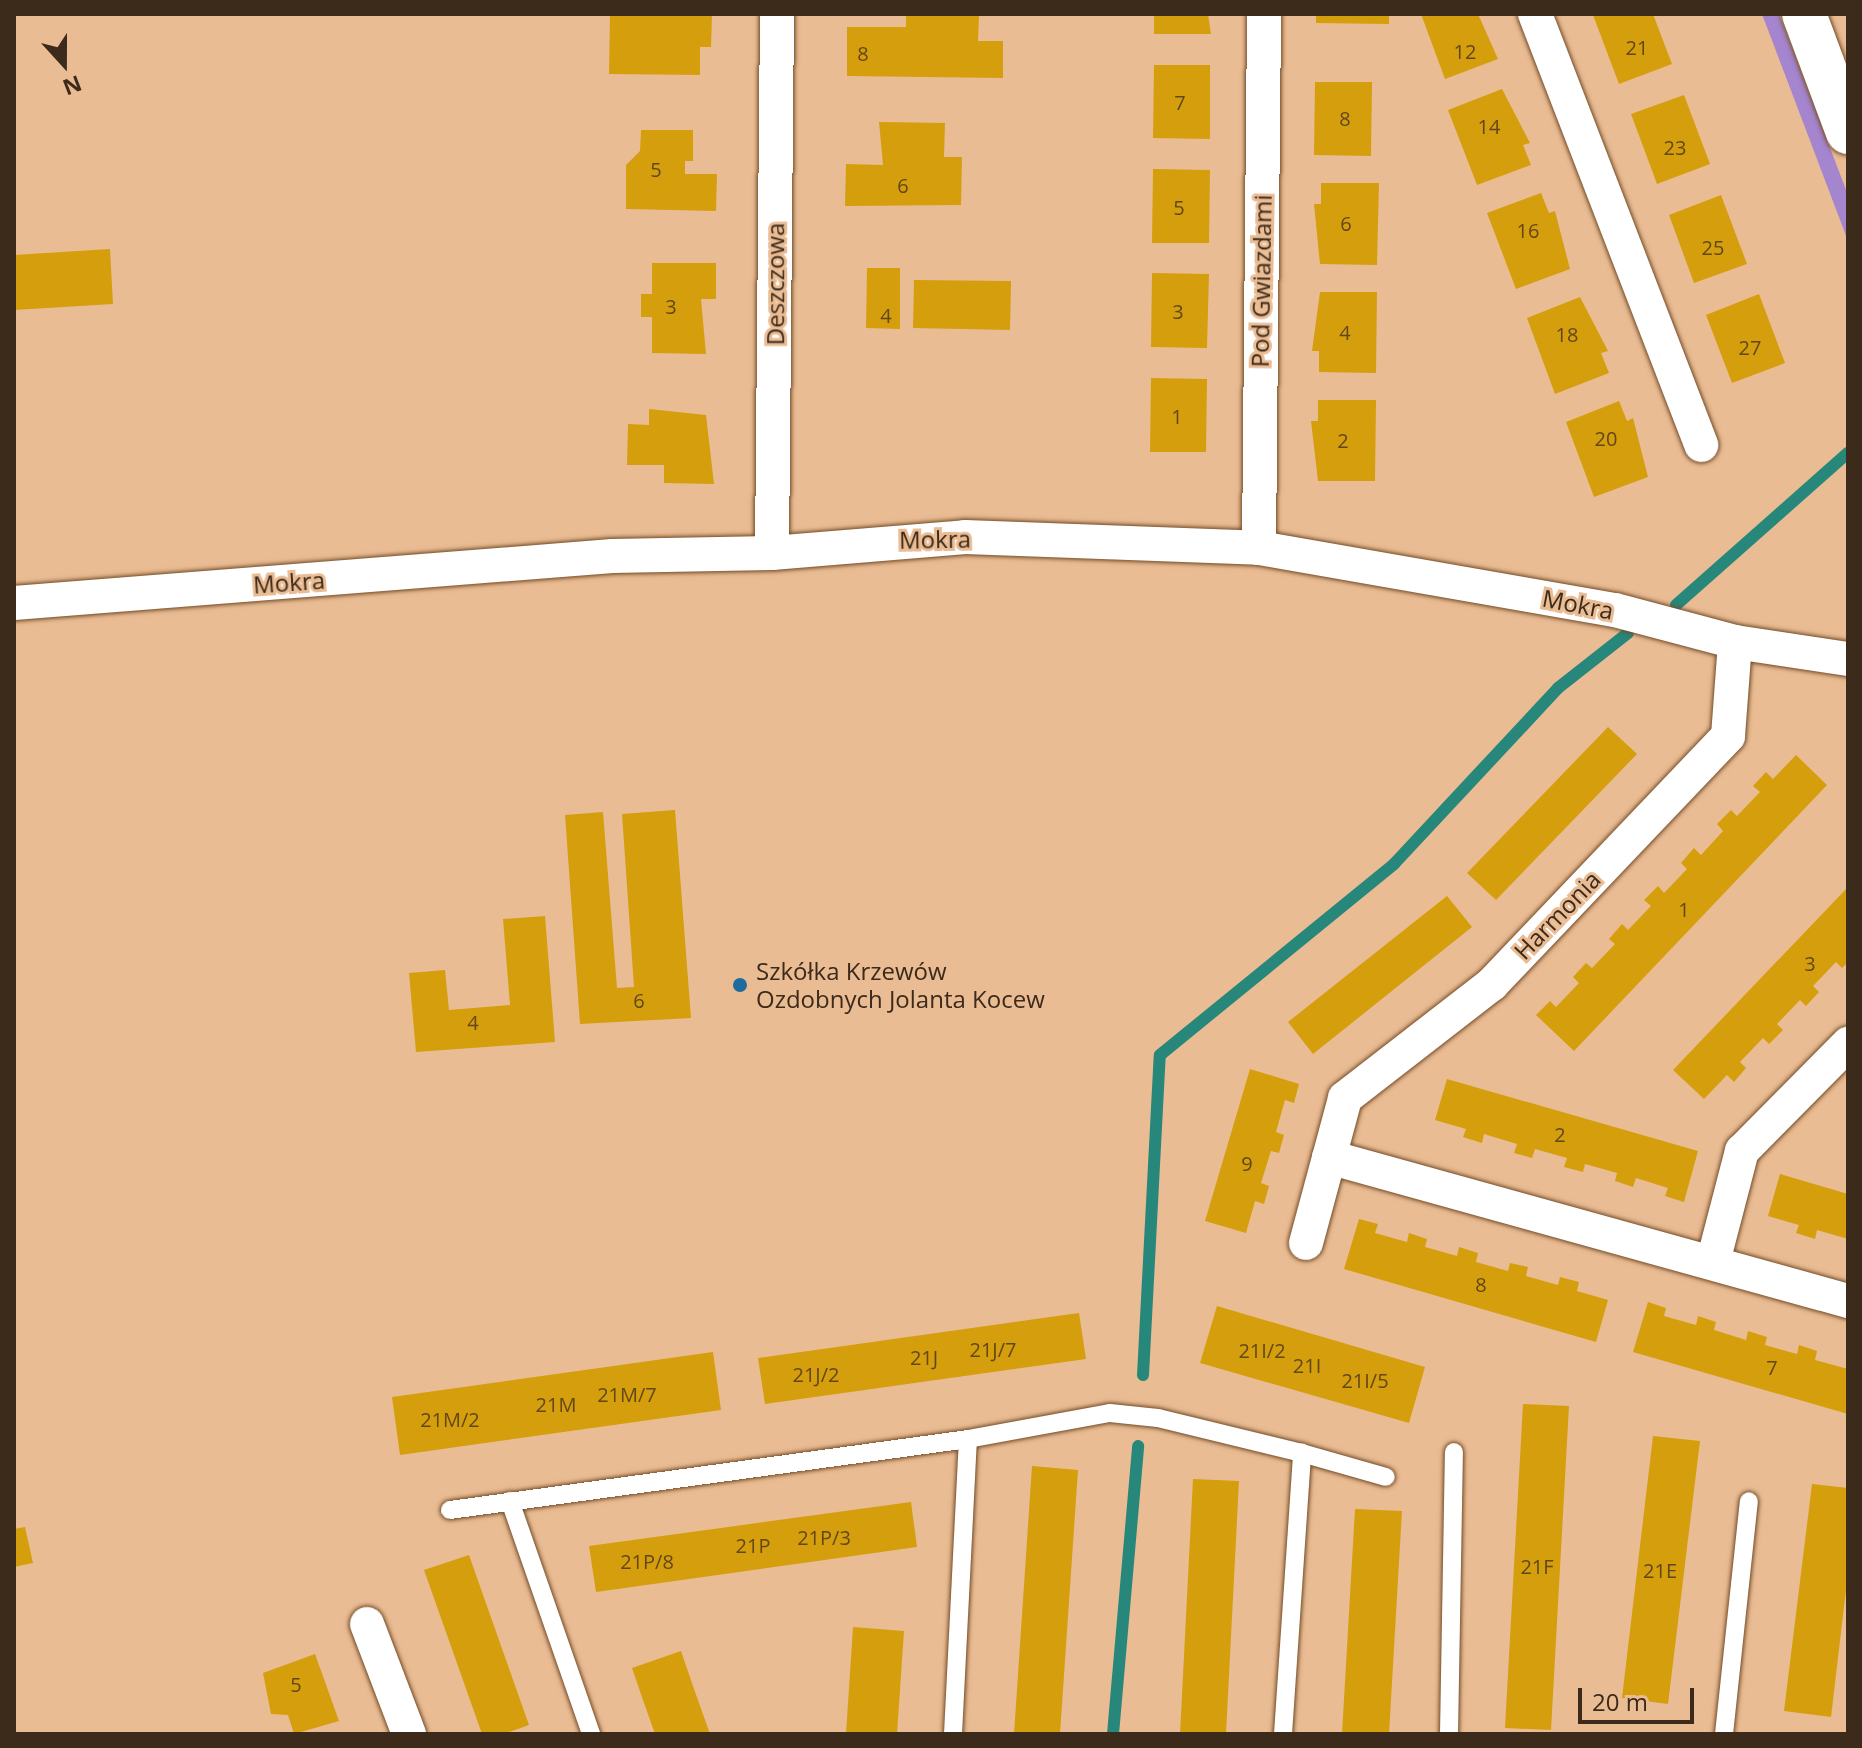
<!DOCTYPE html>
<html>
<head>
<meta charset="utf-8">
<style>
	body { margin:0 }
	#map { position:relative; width:1862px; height:1748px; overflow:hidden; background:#eabc94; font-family:"Open Sans",sans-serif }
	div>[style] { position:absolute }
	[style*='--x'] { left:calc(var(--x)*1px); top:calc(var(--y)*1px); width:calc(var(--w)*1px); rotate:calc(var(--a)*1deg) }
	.green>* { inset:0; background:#a485ce }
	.stream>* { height:12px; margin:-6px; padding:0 6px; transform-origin:6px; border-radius:6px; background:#27877a }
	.building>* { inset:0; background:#d59e0d }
	.roads { filter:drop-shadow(0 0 2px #734c26) drop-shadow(0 0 2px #734c26) }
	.lane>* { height:18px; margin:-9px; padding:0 9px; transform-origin:9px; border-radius:9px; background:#fff }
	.street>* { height:34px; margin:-17px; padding:0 17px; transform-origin:17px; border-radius:17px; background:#fff }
	.secondary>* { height:44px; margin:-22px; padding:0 22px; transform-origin:22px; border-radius:22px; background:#fff }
	.dots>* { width:22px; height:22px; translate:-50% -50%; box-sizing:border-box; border:4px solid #eabc94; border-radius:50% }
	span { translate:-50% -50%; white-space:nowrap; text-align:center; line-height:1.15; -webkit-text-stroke:6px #eabc94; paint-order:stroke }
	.number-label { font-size:20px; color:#624717 }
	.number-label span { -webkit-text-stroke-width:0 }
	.street-label { font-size:24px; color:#3c2a1a }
	.poi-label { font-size:24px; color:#3c2a1a }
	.left { translate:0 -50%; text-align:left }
	.frame { position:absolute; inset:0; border:16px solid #3c2a1a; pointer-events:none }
	.north { position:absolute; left:24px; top:24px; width:80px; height:80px; -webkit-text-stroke:6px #eabc94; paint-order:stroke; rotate:159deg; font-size:22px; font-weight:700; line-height:32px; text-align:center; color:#3c2a1a }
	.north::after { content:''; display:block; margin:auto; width:28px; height:36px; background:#3c2a1a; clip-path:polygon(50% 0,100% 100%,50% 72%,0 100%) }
	.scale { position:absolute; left:1578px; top:1688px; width:116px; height:36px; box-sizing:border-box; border:4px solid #3c2a1a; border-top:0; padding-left:10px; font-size:24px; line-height:28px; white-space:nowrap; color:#3c2a1a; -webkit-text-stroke:6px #eabc94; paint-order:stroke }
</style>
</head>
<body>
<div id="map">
	<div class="green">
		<div style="clip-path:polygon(1762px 14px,1779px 14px,1848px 195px,1848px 241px)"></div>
	</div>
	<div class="stream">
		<div style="--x:1676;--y:605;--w:230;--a:-41.5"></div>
		<div style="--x:1143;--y:1375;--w:320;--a:-87"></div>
		<div style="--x:1160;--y:1055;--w:302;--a:-39.2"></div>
		<div style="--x:1394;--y:864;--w:241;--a:-47"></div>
		<div style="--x:1558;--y:688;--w:89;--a:-38.2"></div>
		<div style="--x:1113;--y:1734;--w:289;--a:-85"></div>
	</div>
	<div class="building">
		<div style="clip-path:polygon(610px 14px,712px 14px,711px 47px,700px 47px,700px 75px,609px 74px)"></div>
		<div style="clip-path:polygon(906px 14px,979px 14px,978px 41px,1003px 41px,1003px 78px,847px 76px,847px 27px,906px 27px)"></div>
		<div style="clip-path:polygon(1154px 14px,1208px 14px,1211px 34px,1154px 34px)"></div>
		<div style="clip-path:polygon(1316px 14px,1389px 14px,1389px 24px,1316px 23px)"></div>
		<div style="clip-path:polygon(1421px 14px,1478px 14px,1498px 59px,1445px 79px)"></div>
		<div style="clip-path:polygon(1653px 14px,1672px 64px,1619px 84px,1593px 15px)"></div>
		<div style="clip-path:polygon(1154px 65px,1210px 65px,1210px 139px,1153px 138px)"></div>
		<div style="clip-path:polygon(1315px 82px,1372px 82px,1371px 156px,1314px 155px)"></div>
		<div style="clip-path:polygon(1502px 89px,1530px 143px,1523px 145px,1531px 165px,1477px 185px,1448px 110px)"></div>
		<div style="clip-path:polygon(1684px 95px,1710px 164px,1657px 184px,1631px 114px)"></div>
		<div style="clip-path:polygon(879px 122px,945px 123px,944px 157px,962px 157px,961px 205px,845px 206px,846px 164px,883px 165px)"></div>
		<div style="clip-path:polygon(641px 130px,693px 130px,693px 161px,685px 161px,685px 174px,717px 174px,716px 211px,626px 209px,626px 165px,640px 151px)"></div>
		<div style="clip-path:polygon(1153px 169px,1210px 170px,1209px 243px,1152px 243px)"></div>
		<div style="clip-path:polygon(1321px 183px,1379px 183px,1377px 265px,1320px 264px,1314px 204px,1321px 204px)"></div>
		<div style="clip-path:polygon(1541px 193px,1549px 213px,1555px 211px,1570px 269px,1516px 289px,1487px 213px)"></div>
		<div style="clip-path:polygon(1721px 195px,1747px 264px,1694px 283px,1669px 215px)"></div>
		<div style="clip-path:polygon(110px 249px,113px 304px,14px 310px,14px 255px)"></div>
		<div style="clip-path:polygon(652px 263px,716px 263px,716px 299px,701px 299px,706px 354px,652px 353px,652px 317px,641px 317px,641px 294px,652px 294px)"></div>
		<div style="clip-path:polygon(867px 268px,900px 268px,900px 329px,866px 328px)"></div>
		<div style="clip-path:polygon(1152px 273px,1209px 274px,1207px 348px,1151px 347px)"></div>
		<div style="clip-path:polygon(914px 280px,1011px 281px,1010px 330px,913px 328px)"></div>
		<div style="clip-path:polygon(1320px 292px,1377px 292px,1376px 373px,1319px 372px,1319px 351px,1312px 351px)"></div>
		<div style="clip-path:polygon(1759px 294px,1785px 363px,1732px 383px,1706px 315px)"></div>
		<div style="clip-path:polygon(1580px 297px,1608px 351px,1601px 353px,1609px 373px,1555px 394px,1527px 318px)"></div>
		<div style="clip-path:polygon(1151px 378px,1207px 379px,1206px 452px,1150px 452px)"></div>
		<div style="clip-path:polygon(1318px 400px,1376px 400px,1375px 481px,1318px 481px,1311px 421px,1318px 421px)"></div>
		<div style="clip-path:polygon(1619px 401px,1627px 421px,1633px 418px,1648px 477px,1594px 497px,1566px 422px)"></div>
		<div style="clip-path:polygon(649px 409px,706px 415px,714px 484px,664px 483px,664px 465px,627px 465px,628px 424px,649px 425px)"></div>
		<div style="clip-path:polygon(1608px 727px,1637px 754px,1496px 900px,1467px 873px)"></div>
		<div style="clip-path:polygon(1796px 755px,1827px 785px,1574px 1051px,1536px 1015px,1550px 1001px,1556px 1007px,1579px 983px,1573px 977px,1586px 963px,1592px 968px,1615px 944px,1609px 939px,1622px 924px,1628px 930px,1651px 906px,1644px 900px,1658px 886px,1664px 893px,1687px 869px,1681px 863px,1694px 848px,1701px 855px,1723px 831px,1717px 824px,1731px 810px,1737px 816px,1760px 792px,1753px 786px,1766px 772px,1773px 779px)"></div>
		<div style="clip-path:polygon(675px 810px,691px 1018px,580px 1024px,565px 815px,603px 812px,617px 988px,634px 987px,622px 814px)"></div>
		<div style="clip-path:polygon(1848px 887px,1848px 962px,1842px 968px,1836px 962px,1813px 986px,1819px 992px,1806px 1006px,1800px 1000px,1777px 1024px,1783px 1030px,1769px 1044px,1763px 1038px,1740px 1062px,1746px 1068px,1734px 1082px,1727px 1075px,1704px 1099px,1673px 1070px)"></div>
		<div style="clip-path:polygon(1447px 896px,1472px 927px,1313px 1054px,1288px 1022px)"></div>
		<div style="clip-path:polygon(545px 916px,555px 1042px,416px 1052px,409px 973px,445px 970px,449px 1010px,510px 1005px,503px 919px)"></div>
		<div style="clip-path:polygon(1250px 1069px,1299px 1084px,1294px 1103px,1285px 1100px,1276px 1132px,1284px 1135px,1279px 1153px,1271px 1151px,1261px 1183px,1269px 1186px,1264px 1204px,1255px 1201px,1246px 1233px,1205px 1221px)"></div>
		<div style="clip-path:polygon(1447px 1079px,1698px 1151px,1684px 1202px,1665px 1196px,1668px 1188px,1636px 1178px,1633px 1187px,1615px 1181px,1617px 1173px,1585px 1164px,1583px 1172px,1564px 1167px,1567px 1158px,1535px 1149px,1532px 1158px,1514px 1153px,1517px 1144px,1484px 1134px,1482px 1143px,1463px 1137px,1466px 1129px,1435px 1120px)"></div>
		<div style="clip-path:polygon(1780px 1174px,1848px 1194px,1848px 1239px,1817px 1230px,1815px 1239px,1796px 1233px,1799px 1225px,1768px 1216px)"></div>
		<div style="clip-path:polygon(1359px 1219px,1378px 1224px,1375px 1233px,1407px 1242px,1409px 1233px,1427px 1239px,1425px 1247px,1457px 1256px,1459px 1247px,1478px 1253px,1476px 1262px,1508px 1271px,1510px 1263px,1528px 1267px,1526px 1276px,1558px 1285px,1560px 1277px,1579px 1282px,1577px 1291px,1608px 1300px,1596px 1342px,1344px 1269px)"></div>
		<div style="clip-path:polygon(1648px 1302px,1666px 1308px,1664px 1316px,1696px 1325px,1698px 1316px,1716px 1322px,1714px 1330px,1746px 1340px,1748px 1331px,1767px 1337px,1765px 1345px,1797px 1354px,1799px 1345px,1817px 1351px,1815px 1360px,1848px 1369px,1848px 1414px,1633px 1352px)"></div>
		<div style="clip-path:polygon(1217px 1306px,1425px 1367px,1409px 1423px,1200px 1363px)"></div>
		<div style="clip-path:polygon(1079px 1313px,1086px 1359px,765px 1404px,758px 1358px)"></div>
		<div style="clip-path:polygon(713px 1352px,721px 1410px,400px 1455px,392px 1397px)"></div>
		<div style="clip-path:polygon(1523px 1404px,1569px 1406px,1551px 1730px,1505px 1728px)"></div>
		<div style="clip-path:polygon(1653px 1436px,1700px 1441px,1668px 1704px,1622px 1698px)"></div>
		<div style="clip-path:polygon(1032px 1466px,1078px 1470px,1060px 1734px,1014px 1734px)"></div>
		<div style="clip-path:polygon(1193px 1479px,1239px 1481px,1226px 1734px,1180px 1734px)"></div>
		<div style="clip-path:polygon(1812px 1484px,1848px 1488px,1848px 1573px,1831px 1717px,1784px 1711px)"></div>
		<div style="clip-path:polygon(911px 1502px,917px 1547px,596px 1592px,589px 1546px)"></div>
		<div style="clip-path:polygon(1355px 1509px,1402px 1511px,1389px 1734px,1342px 1734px)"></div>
		<div style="clip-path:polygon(25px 1527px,33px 1563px,14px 1567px,14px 1529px)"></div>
		<div style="clip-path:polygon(469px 1555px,529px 1725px,504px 1734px,482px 1734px,424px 1570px)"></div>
		<div style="clip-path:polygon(853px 1627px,904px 1631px,897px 1734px,846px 1734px)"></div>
		<div style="clip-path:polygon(681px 1651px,693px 1686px,710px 1734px,655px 1734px,644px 1703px,632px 1668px)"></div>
		<div style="clip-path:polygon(315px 1654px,339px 1721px,294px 1734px,288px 1715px,271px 1714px,263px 1673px)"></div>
	</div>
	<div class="roads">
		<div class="lane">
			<div style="--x:510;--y:1501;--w:247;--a:70.8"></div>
			<div style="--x:450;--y:1510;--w:523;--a:-7.8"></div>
			<div style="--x:968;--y:1439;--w:144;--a:-10.4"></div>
			<div style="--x:1110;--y:1413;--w:48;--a:5.9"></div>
			<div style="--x:1158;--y:1418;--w:148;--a:13.7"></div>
			<div style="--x:953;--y:1734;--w:295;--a:-87.1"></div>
			<div style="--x:1283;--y:1734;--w:282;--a:-86.1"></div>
			<div style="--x:1302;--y:1453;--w:87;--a:15.9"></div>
			<div style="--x:1449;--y:1734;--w:282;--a:-89"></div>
			<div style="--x:1724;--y:1734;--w:234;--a:-83.9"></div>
		</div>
		<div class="street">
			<div style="--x:1535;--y:14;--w:462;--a:68.9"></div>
			<div style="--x:1259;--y:548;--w:534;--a:-89.46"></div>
			<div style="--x:772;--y:553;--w:539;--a:-89.47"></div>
			<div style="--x:14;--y:603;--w:600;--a:-4.49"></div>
			<div style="--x:612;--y:556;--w:160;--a:-1.1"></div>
			<div style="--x:772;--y:553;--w:194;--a:-4.7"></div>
			<div style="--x:965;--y:537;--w:294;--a:2.1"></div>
			<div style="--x:1259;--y:548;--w:361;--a:9.9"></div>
			<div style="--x:1615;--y:610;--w:124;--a:14.9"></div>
			<div style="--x:1735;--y:642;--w:114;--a:8.6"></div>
			<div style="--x:1329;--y:1157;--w:539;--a:15.51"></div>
			<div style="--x:1306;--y:1243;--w:150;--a:-74.9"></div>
			<div style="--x:1345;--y:1098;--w:186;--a:-37.8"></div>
			<div style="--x:1492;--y:984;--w:342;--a:-46.4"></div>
			<div style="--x:1728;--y:736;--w:94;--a:-85.7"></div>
			<div style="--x:1713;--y:1262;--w:115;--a:-75.4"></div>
			<div style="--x:1742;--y:1151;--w:151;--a:-45.3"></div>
			<div style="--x:367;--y:1624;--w:118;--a:69.1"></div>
		</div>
		<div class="secondary">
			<div style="--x:1804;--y:14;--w:126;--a:69.6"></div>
		</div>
	</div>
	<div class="dots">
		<div style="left:740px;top:985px;background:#1e6b9d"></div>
	</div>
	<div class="number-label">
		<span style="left:1637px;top:47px">21</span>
		<span style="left:1465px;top:51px">12</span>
		<span style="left:863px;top:53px">8</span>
		<span style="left:1180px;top:102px">7</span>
		<span style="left:1345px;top:118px">8</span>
		<span style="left:1489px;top:126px">14</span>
		<span style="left:1675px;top:147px">23</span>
		<span style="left:656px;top:169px">5</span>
		<span style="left:903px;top:185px">6</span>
		<span style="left:1179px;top:207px">5</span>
		<span style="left:1346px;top:223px">6</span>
		<span style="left:1528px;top:230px">16</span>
		<span style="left:1713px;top:247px">25</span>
		<span style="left:671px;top:306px">3</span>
		<span style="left:1178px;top:311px">3</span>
		<span style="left:886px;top:315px">4</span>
		<span style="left:1345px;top:332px">4</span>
		<span style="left:1567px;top:334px">18</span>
		<span style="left:1750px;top:347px">27</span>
		<span style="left:1177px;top:416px">1</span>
		<span style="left:1606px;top:438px">20</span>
		<span style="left:1343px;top:440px">2</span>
		<span style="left:1684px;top:909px">1</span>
		<span style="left:1810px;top:963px">3</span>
		<span style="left:639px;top:1000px">6</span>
		<span style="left:473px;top:1022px">4</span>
		<span style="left:1560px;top:1134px">2</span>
		<span style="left:1247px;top:1163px">9</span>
		<span style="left:1481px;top:1284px">8</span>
		<span style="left:993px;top:1349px">21J/7</span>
		<span style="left:1262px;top:1350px">21I/2</span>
		<span style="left:924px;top:1357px">21J</span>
		<span style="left:1307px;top:1365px">21I</span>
		<span style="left:1772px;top:1367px">7</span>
		<span style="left:816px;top:1374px">21J/2</span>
		<span style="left:1365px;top:1380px">21I/5</span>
		<span style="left:627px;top:1394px">21M/7</span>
		<span style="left:556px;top:1404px">21M</span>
		<span style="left:450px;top:1419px">21M/2</span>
		<span style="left:824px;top:1537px">21P/3</span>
		<span style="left:753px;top:1545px">21P</span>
		<span style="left:647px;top:1561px">21P/8</span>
		<span style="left:1537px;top:1566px">21F</span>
		<span style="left:1660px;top:1570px">21E</span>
		<span style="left:296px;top:1684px">5</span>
	</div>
	<div class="street-label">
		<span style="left:1261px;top:281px;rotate:-89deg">Pod Gwiazdami</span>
		<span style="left:775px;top:284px;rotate:-90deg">Deszczowa</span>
		<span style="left:935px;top:539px;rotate:-1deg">Mokra</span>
		<span style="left:289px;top:582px;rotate:-4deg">Mokra</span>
		<span style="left:1578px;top:604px;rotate:11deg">Mokra</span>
		<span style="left:1557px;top:915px;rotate:-46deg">Harmonia</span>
	</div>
	<div class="poi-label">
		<span class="left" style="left:756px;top:985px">Szkółka Krzewów<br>Ozdobnych Jolanta Kocew</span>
	</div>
	<div class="frame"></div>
	<div class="north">N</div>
	<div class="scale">20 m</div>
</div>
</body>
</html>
